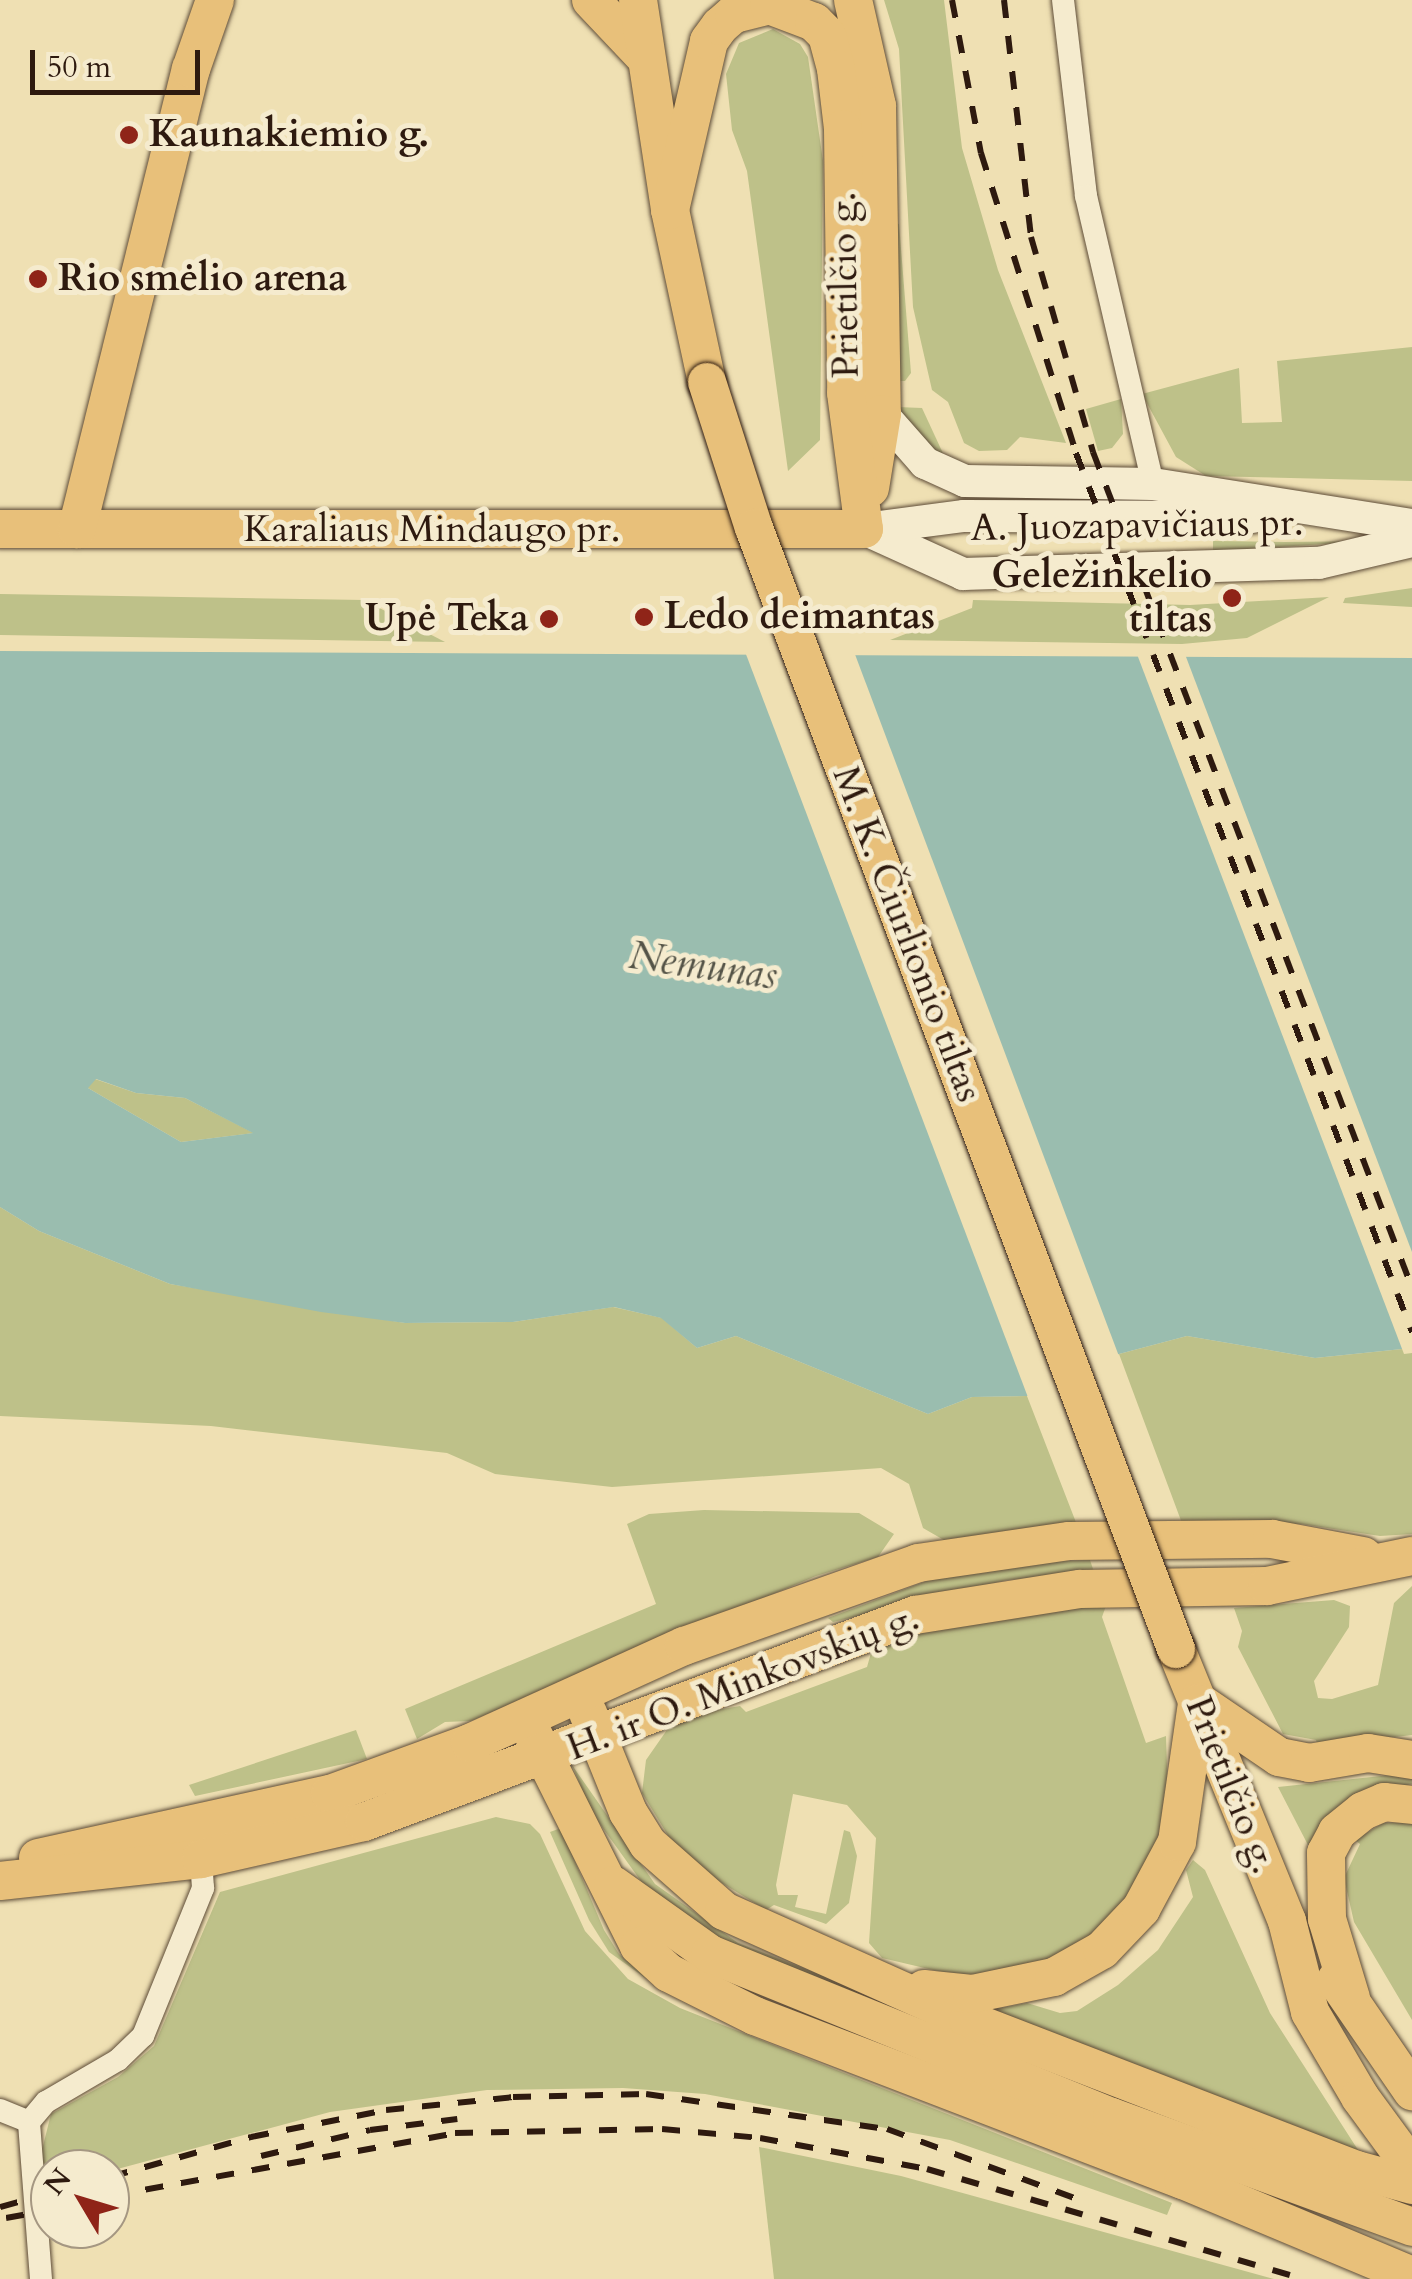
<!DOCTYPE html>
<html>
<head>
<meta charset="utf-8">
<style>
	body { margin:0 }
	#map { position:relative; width:1412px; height:2279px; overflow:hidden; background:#efe0b3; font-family:Cardo,serif }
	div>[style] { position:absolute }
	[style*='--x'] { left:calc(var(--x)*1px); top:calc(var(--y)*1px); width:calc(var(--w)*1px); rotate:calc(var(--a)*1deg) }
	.green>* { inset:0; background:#bec189 }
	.water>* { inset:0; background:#9abdaf }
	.pier>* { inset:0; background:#efe0b3 }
	.roads { filter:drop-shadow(0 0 2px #5e4c38) drop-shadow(0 0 2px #5e4c38) }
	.minor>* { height:22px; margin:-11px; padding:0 11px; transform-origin:11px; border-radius:11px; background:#f5ebce }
	.secondary>* { height:32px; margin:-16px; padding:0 16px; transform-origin:16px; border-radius:16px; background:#f5ebce }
	.primary>* { height:38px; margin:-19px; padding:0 19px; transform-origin:19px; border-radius:19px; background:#e8c07a }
	.rail>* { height:6px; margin-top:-3px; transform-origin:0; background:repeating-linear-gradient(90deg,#2e1a0f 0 18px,transparent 0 36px) }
	.bridges { filter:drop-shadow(0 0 2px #2e1a0f) drop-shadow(0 0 2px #2e1a0f) }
	.primary-bridge>* { height:38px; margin:-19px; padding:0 19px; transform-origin:19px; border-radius:19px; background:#e8c07a }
	.dots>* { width:28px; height:28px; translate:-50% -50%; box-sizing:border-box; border:5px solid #f5ebce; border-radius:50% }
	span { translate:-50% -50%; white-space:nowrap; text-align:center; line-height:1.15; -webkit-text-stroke:10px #f5ebce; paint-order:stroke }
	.poi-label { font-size:38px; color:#2e1a0f; font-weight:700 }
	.left { translate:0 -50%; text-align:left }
	.right { translate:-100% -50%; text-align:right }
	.street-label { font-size:38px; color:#2e1a0f }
	.water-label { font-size:40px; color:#545347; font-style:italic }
	.north { position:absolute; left:30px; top:2149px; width:100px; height:100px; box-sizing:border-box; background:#f5ebce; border:2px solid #a59782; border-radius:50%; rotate:308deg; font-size:28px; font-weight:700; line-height:40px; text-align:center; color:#2e1a0f }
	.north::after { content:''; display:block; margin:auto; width:35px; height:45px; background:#8f2418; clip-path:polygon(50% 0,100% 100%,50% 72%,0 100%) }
	.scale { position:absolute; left:30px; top:50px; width:170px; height:45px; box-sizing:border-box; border:5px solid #2e1a0f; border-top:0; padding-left:12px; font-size:30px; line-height:35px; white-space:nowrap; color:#2e1a0f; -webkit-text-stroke:8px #f5ebce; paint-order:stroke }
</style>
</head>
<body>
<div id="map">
	<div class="green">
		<div style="clip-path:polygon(884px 0,944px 0,962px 148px,998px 270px,1066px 443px,1020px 437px,1007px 450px,979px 451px,964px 443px,948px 402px,932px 390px,913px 307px,899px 49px)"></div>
		<div style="clip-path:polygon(773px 29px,800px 44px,808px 57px,823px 161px,820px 440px,788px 471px,747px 171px,732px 130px,726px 74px,739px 43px)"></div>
		<div style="clip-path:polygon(894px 223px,899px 224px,911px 373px,905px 381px,899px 381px)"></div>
		<div style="clip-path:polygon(1412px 347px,1412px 481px,1206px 476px,1176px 457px,1142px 394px,1239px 368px,1242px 423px,1282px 422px,1277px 361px)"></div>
		<div style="clip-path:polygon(1121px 399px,1123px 434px,1112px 448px,1098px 451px,1086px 409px)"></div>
		<div style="clip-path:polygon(897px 407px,922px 408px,947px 462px,932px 454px)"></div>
		<div style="clip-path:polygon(1213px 541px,1285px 542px,1373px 541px,1213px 551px)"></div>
		<div style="clip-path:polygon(1412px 588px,1412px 607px,1343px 603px,1345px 598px)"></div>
		<div style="clip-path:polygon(0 594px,364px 600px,445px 642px,0 635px)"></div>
		<div style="clip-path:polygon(1329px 597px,1247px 638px,1182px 644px,890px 640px,972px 608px,973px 600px,1190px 605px)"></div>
		<div style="clip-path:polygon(95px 1079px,136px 1093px,185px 1098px,254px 1133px,181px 1142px,88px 1088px,86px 1082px)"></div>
		<div style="clip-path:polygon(0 1207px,39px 1231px,170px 1284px,405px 1323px,513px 1322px,613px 1307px,662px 1318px,697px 1348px,736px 1336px,928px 1414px,972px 1397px,1027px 1396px,1077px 1525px,949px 1543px,923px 1528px,909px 1484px,881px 1468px,612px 1487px,495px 1474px,447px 1453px,211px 1426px,0 1416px)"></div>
		<div style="clip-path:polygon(1187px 1336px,1315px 1358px,1412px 1348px,1412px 1534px,1380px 1536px,1301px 1524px,1183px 1526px,1119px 1354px)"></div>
		<div style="clip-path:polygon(704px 1510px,859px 1513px,894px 1534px,878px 1557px,816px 1576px,471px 1721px,445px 1722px,417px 1739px,405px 1709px,656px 1604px,627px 1524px,649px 1514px)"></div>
		<div style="clip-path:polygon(1090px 1560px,1094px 1572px,1007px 1580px,833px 1622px,828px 1618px,932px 1579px,1017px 1563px)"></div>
		<div style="clip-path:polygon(1412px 1586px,1412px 1735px,1318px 1746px,1316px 1740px,1283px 1734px,1238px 1647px,1242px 1631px,1234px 1608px,1334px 1600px,1350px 1606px,1349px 1627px,1314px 1681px,1318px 1698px,1332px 1699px,1378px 1685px,1394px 1603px)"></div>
		<div style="clip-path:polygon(1107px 1603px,1102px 1617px,1146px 1743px,1166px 1736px,1168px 1798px,1152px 1866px,1104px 1927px,1052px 1961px,963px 1977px,882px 1958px,869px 1943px,876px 1838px,847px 1805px,793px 1794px,776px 1885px,778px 1895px,798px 1895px,795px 1907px,826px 1914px,844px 1830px,850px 1832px,857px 1856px,849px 1903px,826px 1924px,774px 1905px,766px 1910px,709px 1875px,672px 1842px,642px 1793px,646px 1760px,669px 1727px,711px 1711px,740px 1706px,746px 1712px,867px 1667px,871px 1653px,926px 1629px)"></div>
		<div style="clip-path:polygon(356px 1730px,367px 1759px,195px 1796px,189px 1785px)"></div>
		<div style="clip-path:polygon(572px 1765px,655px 1884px,738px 1943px,1394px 2196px,1397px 2204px,1376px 2202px,745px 1957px,643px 1884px,592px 1813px)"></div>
		<div style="clip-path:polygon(1400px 1774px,1412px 1777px,1412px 1784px,1350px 1797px,1308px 1845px,1278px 1787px)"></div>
		<div style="clip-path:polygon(496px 1817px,530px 1824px,540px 1834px,585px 1931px,628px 1979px,680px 2008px,1172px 2203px,1167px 2215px,950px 2140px,705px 2094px,623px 2088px,487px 2090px,330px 2112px,110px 2171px,50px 2169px,49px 2189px,41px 2154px,51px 2114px,118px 2077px,154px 2046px,220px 1892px)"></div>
		<div style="clip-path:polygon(1412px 1822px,1412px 2020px,1354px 1922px,1344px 1878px,1360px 1844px,1355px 1840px,1383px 1823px)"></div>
		<div style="clip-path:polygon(561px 1828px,604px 1930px,619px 1954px,658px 1987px,609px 1952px,589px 1920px,550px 1832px)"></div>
		<div style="clip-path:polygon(1193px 1860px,1205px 1870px,1270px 2013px,1360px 2153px,983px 2011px,1027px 2003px,1060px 2013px,1077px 2011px,1118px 1985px,1158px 1950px,1193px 1897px,1186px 1870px)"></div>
		<div style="clip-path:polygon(759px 2147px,901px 2176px,1274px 2279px,774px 2279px)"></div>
	</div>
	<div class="water">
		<div style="clip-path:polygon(evenodd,0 651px,1412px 658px,1412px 1348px,1315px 1358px,1187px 1336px,1119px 1354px,1027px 1396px,972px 1397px,928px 1414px,736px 1336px,697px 1348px,661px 1318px,614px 1307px,513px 1322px,405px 1323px,321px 1312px,170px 1284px,39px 1231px,0 1207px,0 651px,96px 1079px,136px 1093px,185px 1098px,253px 1133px,181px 1142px,88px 1088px,96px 1079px)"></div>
	</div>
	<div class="pier">
		<div style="clip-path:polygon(744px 649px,853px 649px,1120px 1359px,1029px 1400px)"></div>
		<div style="clip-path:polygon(1135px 649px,1183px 649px,1412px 1252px,1412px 1353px,1404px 1354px)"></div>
	</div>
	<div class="roads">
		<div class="minor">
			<div style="--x:1063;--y:0;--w:197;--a:83.3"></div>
			<div style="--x:1086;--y:196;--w:296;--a:76.9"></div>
			<div style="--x:0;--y:2110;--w:31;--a:22"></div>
			<div style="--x:41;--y:2279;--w:157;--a:-94.4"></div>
			<div style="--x:29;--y:2122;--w:26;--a:-50"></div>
			<div style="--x:46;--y:2102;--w:83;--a:-30.3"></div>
			<div style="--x:118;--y:2060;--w:35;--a:-44"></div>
			<div style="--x:143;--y:2036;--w:160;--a:-67.9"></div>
			<div style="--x:203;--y:1888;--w:29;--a:-94"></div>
		</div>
		<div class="secondary">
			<div style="--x:882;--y:414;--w:65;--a:48.7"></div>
			<div style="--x:925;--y:463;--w:44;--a:24.2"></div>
			<div style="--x:965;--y:481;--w:188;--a:0.9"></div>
			<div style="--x:1153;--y:484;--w:262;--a:9"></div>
			<div style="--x:864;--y:529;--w:109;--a:24.4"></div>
			<div style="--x:963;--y:574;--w:356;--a:-1.8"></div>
			<div style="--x:1319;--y:563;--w:96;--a:-13.3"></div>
			<div style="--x:864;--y:529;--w:101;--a:-7.4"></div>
			<div style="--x:964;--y:516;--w:289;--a:0.2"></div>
		</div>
		<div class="primary">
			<div style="--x:591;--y:0;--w:79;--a:46.5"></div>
			<div style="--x:638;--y:0;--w:212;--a:81.3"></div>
			<div style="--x:670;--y:210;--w:176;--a:77.9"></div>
			<div style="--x:853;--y:0;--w:109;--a:77.2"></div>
			<div style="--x:877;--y:106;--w:308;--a:89.1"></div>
			<div style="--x:882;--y:414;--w:75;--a:99.2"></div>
			<div style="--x:670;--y:210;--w:173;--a:-77"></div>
			<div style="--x:709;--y:41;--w:19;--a:-54"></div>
			<div style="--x:720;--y:26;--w:18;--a:-41"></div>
			<div style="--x:734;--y:14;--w:36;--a:-14"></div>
			<div style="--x:769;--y:5;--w:48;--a:20.7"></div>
			<div style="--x:814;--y:22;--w:18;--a:45"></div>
			<div style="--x:827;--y:35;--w:35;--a:75"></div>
			<div style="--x:836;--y:69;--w:60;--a:83.3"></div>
			<div style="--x:843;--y:129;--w:264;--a:89.3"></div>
			<div style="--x:846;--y:393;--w:137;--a:82.5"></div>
			<div style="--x:0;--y:529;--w:864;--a:0"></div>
			<div style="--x:77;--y:529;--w:474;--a:-76.1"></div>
			<div style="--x:191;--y:69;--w:73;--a:-70.8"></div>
			<div style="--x:1176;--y:1649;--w:294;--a:67.8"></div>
			<div style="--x:1287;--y:1921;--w:94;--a:75.8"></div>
			<div style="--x:1310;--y:2012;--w:99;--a:59.5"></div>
			<div style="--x:1360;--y:2097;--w:88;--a:53.8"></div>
			<div style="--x:1197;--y:1701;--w:99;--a:34.3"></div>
			<div style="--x:1279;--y:1757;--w:31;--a:11"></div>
			<div style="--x:1309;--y:1763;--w:60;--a:-9.6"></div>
			<div style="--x:1368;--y:1753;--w:45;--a:9"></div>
			<div style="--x:588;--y:1713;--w:107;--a:68"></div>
			<div style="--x:628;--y:1812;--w:38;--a:58"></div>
			<div style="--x:648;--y:1844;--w:101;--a:41.4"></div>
			<div style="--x:724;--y:1911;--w:267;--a:24.1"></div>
			<div style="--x:968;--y:2020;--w:417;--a:21.1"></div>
			<div style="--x:1357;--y:2170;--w:57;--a:15.3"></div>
			<div style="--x:533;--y:1734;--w:237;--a:63.4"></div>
			<div style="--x:639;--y:1946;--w:40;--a:42"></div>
			<div style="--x:669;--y:1973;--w:96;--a:26.6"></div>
			<div style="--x:755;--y:2016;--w:458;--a:21"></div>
			<div style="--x:1183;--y:2180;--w:248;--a:22.7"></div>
			<div style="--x:38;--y:1858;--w:299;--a:-12.4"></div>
			<div style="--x:330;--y:1794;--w:149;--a:-20"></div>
			<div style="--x:470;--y:1743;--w:235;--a:-24.4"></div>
			<div style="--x:684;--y:1646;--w:248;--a:-19.5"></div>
			<div style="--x:918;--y:1563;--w:153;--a:-8.3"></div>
			<div style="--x:1069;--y:1541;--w:203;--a:-0.6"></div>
			<div style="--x:1272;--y:1539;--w:93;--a:10.6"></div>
			<div style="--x:0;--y:1881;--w:202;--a:-6.2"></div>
			<div style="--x:201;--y:1859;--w:167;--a:-12.8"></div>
			<div style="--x:364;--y:1822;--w:589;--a:-20.59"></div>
			<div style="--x:915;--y:1615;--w:167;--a:-9"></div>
			<div style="--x:1080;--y:1589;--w:187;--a:-0.9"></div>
			<div style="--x:1267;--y:1586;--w:148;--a:-11.7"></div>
			<div style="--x:613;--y:1885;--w:119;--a:35.4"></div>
			<div style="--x:710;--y:1954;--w:434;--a:22.1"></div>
			<div style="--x:1112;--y:2117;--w:320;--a:20.1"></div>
			<div style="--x:1336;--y:1980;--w:135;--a:55.6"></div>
			<div style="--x:924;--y:1989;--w:48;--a:5.9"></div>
			<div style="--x:972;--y:1994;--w:84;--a:-11.7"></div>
			<div style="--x:1054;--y:1977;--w:55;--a:-29.4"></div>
			<div style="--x:1102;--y:1950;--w:57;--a:-46.4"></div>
			<div style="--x:1141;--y:1909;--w:76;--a:-61.8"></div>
			<div style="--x:1177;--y:1842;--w:140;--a:-81.8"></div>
			<div style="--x:1351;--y:1998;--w:83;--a:-106.9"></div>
			<div style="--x:1327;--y:1919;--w:66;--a:-90.9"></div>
			<div style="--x:1326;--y:1853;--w:24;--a:-62"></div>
			<div style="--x:1337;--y:1832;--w:33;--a:-39"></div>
			<div style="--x:1363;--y:1811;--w:23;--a:-23"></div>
			<div style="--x:1384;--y:1802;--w:28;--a:6"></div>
		</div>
	</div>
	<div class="rail">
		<div style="--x:952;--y:0;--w:156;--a:79.3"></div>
		<div style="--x:981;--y:153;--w:315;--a:72.4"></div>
		<div style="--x:1076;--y:453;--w:941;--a:69.08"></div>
		<div style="--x:1004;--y:0;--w:239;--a:83.5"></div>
		<div style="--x:1031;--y:237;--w:224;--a:73.9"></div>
		<div style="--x:1093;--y:452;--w:895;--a:69.11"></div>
		<div style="--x:261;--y:2156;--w:112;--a:-13.4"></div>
		<div style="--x:370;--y:2130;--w:88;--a:-7.2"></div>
		<div style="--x:110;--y:2177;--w:147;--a:-15.8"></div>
		<div style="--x:251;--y:2137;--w:138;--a:-11.3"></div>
		<div style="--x:386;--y:2110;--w:128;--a:-5.8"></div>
		<div style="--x:513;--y:2097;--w:133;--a:-1.3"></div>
		<div style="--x:646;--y:2094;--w:244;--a:8.3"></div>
		<div style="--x:887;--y:2129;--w:200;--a:20.2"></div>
		<div style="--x:110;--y:2196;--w:351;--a:-10.3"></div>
		<div style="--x:455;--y:2133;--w:207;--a:-1.1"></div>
		<div style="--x:662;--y:2129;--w:98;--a:5.2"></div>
		<div style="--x:760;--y:2138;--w:170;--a:10.5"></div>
		<div style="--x:927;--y:2169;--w:391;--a:16.3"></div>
		<div style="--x:0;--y:2207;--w:52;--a:-15.6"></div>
		<div style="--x:6;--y:2218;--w:45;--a:-10.3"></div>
	</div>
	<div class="bridges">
		<div class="primary-bridge">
			<div style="--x:707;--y:382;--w:153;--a:72.2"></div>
			<div style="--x:754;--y:528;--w:1198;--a:69.37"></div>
		</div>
	</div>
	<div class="dots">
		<div style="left:129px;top:135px;background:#8f2418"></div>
		<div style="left:38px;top:279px;background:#8f2418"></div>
		<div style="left:1232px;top:598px;background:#8f2418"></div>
		<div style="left:644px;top:617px;background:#8f2418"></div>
		<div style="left:549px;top:619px;background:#8f2418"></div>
	</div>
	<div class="poi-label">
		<span class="left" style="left:149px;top:135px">Kaunakiemio g.</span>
		<span class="left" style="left:58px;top:279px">Rio smėlio arena</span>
		<span class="right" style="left:1212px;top:598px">Geležinkelio<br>tiltas</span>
		<span class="left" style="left:664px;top:617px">Ledo deimantas</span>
		<span class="right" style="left:529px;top:619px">Upė Teka</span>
	</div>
	<div class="street-label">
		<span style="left:845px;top:285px;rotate:-91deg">Prietilčio g.</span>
		<span style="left:1137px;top:526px;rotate:-1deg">A. Juozapavičiaus pr.</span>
		<span style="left:432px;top:530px">Karaliaus Mindaugo pr.</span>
		<span style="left:907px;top:934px;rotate:69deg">M. K. Čiurlionio tiltas</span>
		<span style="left:743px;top:1683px;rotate:-21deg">H. ir O. Minkovskių g.</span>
		<span style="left:1231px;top:1785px;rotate:68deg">Prietilčio g.</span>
	</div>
	<div class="water-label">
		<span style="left:703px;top:966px;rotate:8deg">Nemunas</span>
	</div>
	<div class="north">N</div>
	<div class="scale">50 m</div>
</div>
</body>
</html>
